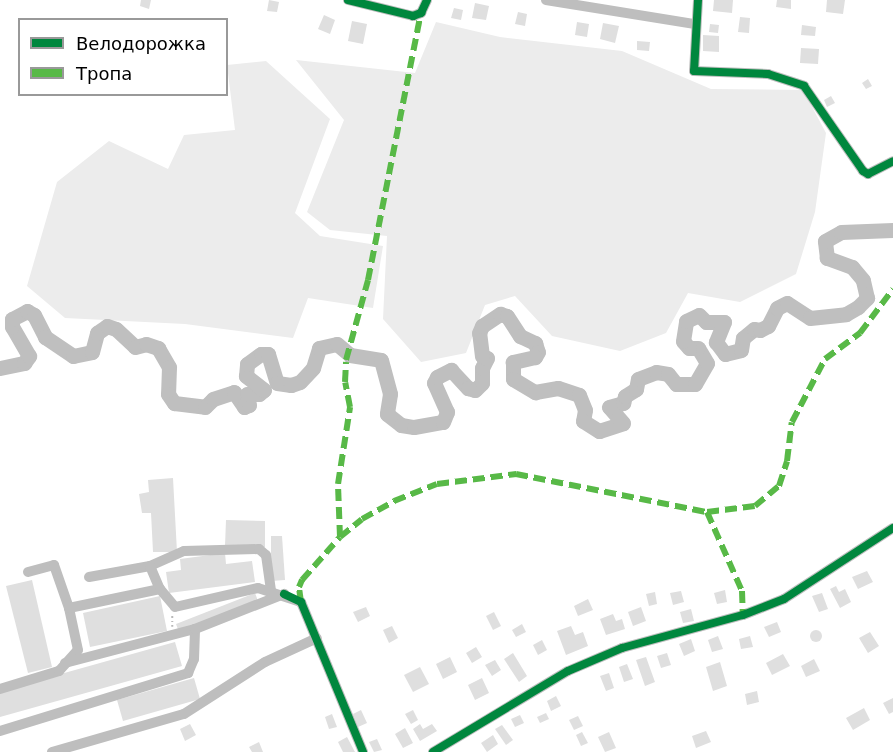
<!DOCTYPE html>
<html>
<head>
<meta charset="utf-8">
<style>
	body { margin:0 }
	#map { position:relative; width:893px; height:752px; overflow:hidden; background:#fff; font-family:"DejaVu Sans",sans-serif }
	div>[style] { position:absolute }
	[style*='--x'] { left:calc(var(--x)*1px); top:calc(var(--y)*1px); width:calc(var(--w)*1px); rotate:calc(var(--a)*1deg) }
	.green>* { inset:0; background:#ececec }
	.river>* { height:15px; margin:-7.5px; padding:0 7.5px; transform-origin:7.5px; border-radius:7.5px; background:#bfbfbf }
	.building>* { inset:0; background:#dfdfdf }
	.round { border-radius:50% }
	.path>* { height:1.5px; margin-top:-0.75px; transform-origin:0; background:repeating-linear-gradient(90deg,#b9b9b9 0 1.5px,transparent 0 4.5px) }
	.minor>* { height:10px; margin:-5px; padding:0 5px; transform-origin:5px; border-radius:5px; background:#bebebe }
	.quiet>* { height:6px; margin-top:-3px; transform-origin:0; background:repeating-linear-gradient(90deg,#58b947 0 12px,transparent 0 18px) }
	.cycleway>* { height:8px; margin:-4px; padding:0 4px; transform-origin:4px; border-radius:4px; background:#00873e }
	span { translate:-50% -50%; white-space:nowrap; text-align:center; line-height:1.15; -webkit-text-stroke:4.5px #fff; paint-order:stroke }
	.legend { position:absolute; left:18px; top:18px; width:210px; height:78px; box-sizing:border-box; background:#fff; border:2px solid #999; margin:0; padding:8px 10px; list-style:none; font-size:18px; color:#000 }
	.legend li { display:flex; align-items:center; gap:12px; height:30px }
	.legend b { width:30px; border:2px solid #999 }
</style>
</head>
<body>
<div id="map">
	<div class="green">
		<div style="clip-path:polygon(436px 22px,500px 37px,622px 51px,711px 89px,803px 90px,826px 133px,815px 212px,796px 274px,740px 302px,688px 293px,666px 333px,620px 351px,552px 336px,515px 296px,485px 305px,466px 353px,421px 362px,383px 319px,387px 236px,330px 230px,307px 212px,344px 120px,296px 60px,415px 73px)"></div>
		<div style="clip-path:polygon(266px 61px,330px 119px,295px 213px,320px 236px,383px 246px,373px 308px,308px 298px,293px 338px,185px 324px,65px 318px,27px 286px,57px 182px,109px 141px,168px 169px,184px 135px,235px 130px,227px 65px)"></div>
	</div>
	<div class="river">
		<div style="--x:0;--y:368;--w:25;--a:-12"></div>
		<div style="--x:24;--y:363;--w:9;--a:-54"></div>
		<div style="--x:29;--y:356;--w:34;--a:-120"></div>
		<div style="--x:12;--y:327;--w:8;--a:-90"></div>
		<div style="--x:12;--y:319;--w:17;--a:-28"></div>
		<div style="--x:27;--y:311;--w:8;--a:30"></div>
		<div style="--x:34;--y:315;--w:25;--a:63"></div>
		<div style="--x:45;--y:337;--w:34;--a:34"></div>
		<div style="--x:73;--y:356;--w:19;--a:-12"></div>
		<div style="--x:92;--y:352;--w:20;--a:-75"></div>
		<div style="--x:97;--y:333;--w:12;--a:-35"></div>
		<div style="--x:107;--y:326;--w:9;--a:18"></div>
		<div style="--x:116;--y:329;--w:26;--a:43"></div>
		<div style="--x:135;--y:347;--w:11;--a:-15"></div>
		<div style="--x:146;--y:344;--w:13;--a:18"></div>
		<div style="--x:158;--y:348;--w:22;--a:60"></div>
		<div style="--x:169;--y:367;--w:27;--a:92"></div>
		<div style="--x:168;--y:394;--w:11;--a:56"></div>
		<div style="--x:174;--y:403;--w:31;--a:7"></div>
		<div style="--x:205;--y:407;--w:11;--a:-45"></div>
		<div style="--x:213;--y:399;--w:22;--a:-18"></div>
		<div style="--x:234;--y:392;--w:18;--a:56"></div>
		<div style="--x:244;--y:407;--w:5;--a:-22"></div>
		<div style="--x:249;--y:405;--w:11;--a:-100"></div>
		<div style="--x:247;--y:394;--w:12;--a:0"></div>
		<div style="--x:259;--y:394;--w:6;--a:-39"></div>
		<div style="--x:264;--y:390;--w:23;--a:-142"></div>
		<div style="--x:246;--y:376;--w:12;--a:-85"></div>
		<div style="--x:247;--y:364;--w:17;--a:-36"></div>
		<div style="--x:261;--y:354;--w:7;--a:0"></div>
		<div style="--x:268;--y:354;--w:30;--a:73"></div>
		<div style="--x:277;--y:383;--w:14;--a:8"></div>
		<div style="--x:291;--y:385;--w:9;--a:-18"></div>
		<div style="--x:300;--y:382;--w:19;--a:-47"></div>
		<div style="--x:313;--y:368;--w:21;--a:-73"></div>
		<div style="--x:319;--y:348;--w:18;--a:-13"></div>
		<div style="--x:337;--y:344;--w:17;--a:40"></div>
		<div style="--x:350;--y:355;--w:31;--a:9"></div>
		<div style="--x:381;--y:360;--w:35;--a:75"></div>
		<div style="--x:390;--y:394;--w:20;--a:99"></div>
		<div style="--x:387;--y:414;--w:18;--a:38"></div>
		<div style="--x:401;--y:425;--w:13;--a:9"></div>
		<div style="--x:414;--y:427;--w:29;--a:-10"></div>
		<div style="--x:443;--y:422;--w:11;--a:-68"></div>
		<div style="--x:447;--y:412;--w:32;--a:-114"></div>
		<div style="--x:434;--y:383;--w:7;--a:-63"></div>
		<div style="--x:437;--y:377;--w:16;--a:-27"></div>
		<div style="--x:451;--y:370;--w:25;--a:47"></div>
		<div style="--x:468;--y:388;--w:7;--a:16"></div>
		<div style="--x:475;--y:390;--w:10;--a:-45"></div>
		<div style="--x:482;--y:383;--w:15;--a:-90"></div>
		<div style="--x:482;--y:368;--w:11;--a:-63"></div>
		<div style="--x:487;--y:358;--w:5;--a:-158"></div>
		<div style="--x:482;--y:356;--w:23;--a:-97"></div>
		<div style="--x:479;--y:333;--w:8;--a:-67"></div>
		<div style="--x:482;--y:326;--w:22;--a:-34"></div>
		<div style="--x:500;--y:314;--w:7;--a:16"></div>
		<div style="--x:507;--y:316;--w:24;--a:57"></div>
		<div style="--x:520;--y:336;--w:17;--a:25"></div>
		<div style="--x:535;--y:343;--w:9;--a:72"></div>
		<div style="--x:538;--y:352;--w:6;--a:121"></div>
		<div style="--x:535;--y:357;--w:23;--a:167"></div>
		<div style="--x:513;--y:362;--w:17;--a:90"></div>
		<div style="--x:513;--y:379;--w:26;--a:31"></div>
		<div style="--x:535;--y:392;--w:23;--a:-10"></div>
		<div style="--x:558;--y:388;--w:22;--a:18"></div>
		<div style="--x:579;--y:395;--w:16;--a:68"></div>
		<div style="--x:585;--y:410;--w:11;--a:100"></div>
		<div style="--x:583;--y:421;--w:19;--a:32"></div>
		<div style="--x:599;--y:431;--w:25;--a:-18"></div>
		<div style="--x:623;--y:423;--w:21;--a:-131"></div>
		<div style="--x:609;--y:407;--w:15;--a:-16"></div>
		<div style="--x:623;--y:403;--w:7;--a:-74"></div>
		<div style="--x:625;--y:396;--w:13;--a:-32"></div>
		<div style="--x:636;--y:389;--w:10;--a:-79"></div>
		<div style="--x:638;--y:379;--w:19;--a:-21"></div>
		<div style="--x:656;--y:372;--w:12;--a:9"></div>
		<div style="--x:668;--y:374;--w:13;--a:51"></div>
		<div style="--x:676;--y:384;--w:19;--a:0"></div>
		<div style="--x:695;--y:384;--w:24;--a:-60"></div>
		<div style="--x:707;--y:363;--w:17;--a:-121"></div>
		<div style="--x:698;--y:348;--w:9;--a:180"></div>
		<div style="--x:689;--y:348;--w:9;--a:-131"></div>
		<div style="--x:683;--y:341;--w:20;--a:-81"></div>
		<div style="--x:686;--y:321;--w:14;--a:-25"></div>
		<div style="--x:699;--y:315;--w:10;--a:45"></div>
		<div style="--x:706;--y:322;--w:18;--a:0"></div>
		<div style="--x:724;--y:322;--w:22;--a:112"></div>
		<div style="--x:716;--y:342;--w:15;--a:53"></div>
		<div style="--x:725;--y:354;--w:16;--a:-14"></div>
		<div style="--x:741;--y:350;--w:12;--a:-81"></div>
		<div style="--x:743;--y:338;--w:14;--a:-39"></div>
		<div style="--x:754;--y:329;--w:6;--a:9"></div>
		<div style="--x:760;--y:330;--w:9;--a:-27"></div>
		<div style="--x:768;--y:326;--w:20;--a:-63"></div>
		<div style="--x:777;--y:308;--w:11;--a:-27"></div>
		<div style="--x:787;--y:303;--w:27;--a:33"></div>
		<div style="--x:810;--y:318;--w:36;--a:-6"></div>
		<div style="--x:846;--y:314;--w:14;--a:-30"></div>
		<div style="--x:858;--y:307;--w:13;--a:-45"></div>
		<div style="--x:867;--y:298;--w:18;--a:-103"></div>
		<div style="--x:863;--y:280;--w:17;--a:-130"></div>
		<div style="--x:852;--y:267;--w:27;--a:-160"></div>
		<div style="--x:827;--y:258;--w:17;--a:-97"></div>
		<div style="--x:825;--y:241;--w:18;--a:-29"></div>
		<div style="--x:841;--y:232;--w:52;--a:-2.2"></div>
	</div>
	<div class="building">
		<div style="clip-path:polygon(141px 0,151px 0,149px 9px,140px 6px)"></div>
		<div style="clip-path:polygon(269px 0,279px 2px,277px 12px,267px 11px)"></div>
		<div style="clip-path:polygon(714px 0,733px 0,732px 13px,713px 11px)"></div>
		<div style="clip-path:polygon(777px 0,791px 0,791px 9px,776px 7px)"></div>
		<div style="clip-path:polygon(827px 0,845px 0,843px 14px,826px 12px)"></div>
		<div style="clip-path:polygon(475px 3px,489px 6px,486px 20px,472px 18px)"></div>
		<div style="clip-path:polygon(454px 8px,463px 10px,461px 20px,451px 18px)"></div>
		<div style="clip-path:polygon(518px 12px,527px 14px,525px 26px,515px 24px)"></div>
		<div style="clip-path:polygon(324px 15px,335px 20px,330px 34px,318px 29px)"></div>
		<div style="clip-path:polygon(740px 17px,750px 18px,749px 33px,738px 32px)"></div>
		<div style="clip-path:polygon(352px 21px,367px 24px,363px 44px,348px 41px)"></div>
		<div style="clip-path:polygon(577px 22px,589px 24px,587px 37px,575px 35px)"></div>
		<div style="clip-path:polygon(603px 23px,619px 26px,615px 43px,600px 39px)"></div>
		<div style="clip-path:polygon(710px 24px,719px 25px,718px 33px,709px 32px)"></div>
		<div style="clip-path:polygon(802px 25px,816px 27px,815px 36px,801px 35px)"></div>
		<div style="clip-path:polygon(703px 35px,719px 36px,719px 52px,703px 51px)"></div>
		<div style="clip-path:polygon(637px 41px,650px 42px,649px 51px,637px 50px)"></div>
		<div style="clip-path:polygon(801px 48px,819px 49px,818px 64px,800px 63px)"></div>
		<div style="clip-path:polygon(868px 79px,872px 86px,866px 89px,862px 83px)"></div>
		<div style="clip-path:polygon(831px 96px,835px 103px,827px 107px,824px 100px)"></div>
		<div style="clip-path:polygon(173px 478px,177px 552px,153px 552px,151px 513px,142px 513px,139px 494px,149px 492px,148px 480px)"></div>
		<div style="clip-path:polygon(226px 520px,265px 521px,265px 547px,225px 546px)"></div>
		<div style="clip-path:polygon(271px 536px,282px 536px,285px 580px,271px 581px)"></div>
		<div style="clip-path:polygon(225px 553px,226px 564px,252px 561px,255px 582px,169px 593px,166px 572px,181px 570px,180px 559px)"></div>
		<div style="clip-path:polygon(867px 571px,873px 582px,858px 589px,852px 577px)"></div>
		<div style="clip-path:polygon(32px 580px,52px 667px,28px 673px,6px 586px)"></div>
		<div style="clip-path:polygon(836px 586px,839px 592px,845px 589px,851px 602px,840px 608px,830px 589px)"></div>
		<div style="clip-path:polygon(725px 590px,727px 602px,717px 604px,714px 593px)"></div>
		<div style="clip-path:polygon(681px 591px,684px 602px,673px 605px,670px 593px)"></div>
		<div style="clip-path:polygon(655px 592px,657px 604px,649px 606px,646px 594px)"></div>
		<div style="clip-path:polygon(255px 593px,258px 601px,179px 632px,176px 624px)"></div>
		<div style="clip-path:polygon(822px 593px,828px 609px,819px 612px,812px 596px)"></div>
		<div style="clip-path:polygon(160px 596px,167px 631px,90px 647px,83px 613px)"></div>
		<div style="clip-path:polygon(588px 599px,593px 610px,578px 616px,574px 606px)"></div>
		<div style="clip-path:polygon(366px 607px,370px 616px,358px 622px,353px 612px)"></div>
		<div style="clip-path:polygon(641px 607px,646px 621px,633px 626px,628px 612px)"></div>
		<div style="clip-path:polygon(691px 609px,694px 621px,683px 623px,680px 612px)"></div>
		<div style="clip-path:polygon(494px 612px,501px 626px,493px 630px,486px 616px)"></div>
		<div style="clip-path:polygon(613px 614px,616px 621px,622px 619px,625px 629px,606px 635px,600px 619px)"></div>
		<div style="clip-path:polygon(777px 622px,781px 632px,769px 637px,764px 627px)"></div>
		<div style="clip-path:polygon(522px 624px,526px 632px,516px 637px,512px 630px)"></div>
		<div style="clip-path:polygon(392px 626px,398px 638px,389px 643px,383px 630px)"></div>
		<div style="clip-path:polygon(571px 626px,575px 635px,583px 632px,588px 646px,566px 655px,557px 631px)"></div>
		<div class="round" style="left:810px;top:630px;width:12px;height:12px"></div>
		<div style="clip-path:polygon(870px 632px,879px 646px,868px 653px,859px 638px)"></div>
		<div style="clip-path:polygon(718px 636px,723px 649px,712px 652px,708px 640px)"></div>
		<div style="clip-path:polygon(750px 636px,753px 647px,741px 649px,739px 639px)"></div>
		<div style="clip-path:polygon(691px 639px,695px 651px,684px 656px,679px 644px)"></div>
		<div style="clip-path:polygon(542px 640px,547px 650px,538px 655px,533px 645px)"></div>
		<div style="clip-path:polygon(175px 642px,182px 666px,0 717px,0 691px)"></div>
		<div style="clip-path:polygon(476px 647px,482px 657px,472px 663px,466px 653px)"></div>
		<div style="clip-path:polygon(513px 653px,527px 676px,519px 682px,504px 659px)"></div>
		<div style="clip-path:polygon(667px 653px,671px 665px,661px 668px,657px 656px)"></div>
		<div style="clip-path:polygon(783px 654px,790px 666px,772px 675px,766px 663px)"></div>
		<div style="clip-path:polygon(450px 657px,457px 672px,443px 679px,436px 664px)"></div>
		<div style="clip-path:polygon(646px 657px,655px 682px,645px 686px,636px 660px)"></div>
		<div style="clip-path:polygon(814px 659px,820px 671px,806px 677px,801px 666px)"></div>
		<div style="clip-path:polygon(495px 660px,501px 670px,492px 676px,485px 665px)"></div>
		<div style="clip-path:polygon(720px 662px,727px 686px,713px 691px,706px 667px)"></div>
		<div style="clip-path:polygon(627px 664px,633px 679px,624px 682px,619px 667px)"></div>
		<div style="clip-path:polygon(420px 667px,429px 684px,413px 692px,404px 675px)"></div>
		<div style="clip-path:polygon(609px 673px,614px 688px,606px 691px,600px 676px)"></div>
		<div style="clip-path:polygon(194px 678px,200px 699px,123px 721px,117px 700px)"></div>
		<div style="clip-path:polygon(482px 678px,489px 693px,475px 700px,468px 685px)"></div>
		<div style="clip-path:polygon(757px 691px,759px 702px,747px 705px,745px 694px)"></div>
		<div style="clip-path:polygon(556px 696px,561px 706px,551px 711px,547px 701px)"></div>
		<div style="clip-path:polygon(893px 698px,893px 712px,889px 714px,883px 703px)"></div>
		<div style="clip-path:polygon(864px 708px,870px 720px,853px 730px,846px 718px)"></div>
		<div style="clip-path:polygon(361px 710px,367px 723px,358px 727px,353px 714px)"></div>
		<div style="clip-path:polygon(413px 710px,418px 720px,411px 724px,405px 714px)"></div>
		<div style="clip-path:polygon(546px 713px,549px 719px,540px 723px,537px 717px)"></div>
		<div style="clip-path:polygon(332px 714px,337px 727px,329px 729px,325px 717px)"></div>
		<div style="clip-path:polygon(520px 715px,524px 723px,515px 727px,511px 719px)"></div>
		<div style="clip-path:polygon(578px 716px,583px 726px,574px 730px,569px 720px)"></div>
		<div style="clip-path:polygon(190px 724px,196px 735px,185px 741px,180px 729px)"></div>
		<div style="clip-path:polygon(420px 724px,423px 729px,432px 724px,437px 731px,420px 741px,413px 729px)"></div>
		<div style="clip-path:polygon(502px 725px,513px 740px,506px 745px,495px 729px)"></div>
		<div style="clip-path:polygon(405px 728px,413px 743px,403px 748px,395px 734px)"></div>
		<div style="clip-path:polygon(706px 731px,711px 742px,696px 748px,692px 736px)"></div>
		<div style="clip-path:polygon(582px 732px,588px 743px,581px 746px,576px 735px)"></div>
		<div style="clip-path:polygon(609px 732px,616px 748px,605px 752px,598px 737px)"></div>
		<div style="clip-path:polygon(493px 735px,498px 744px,487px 752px,481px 743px)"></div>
		<div style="clip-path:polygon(347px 737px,355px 752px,343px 752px,338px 742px)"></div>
		<div style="clip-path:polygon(377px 739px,382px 750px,374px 752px,369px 742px)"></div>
		<div style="clip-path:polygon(259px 742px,263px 752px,252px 752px,249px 747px)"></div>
	</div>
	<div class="path">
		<div style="--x:346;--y:362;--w:2;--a:-90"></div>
		<div style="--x:172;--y:627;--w:11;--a:-90"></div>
	</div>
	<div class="minor">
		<div style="--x:348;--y:0;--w:67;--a:13.8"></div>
		<div style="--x:413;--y:16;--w:9;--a:-21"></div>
		<div style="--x:421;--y:13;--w:14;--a:-65"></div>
		<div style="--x:546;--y:0;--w:151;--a:9.2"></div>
		<div style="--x:698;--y:0;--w:71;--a:93.2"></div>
		<div style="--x:694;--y:71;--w:74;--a:2.3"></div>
		<div style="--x:768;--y:74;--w:38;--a:18"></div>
		<div style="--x:804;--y:86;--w:103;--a:55.2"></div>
		<div style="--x:863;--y:171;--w:6;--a:31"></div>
		<div style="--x:868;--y:174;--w:28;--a:-27"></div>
		<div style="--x:150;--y:566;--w:37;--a:-24"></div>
		<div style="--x:184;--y:551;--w:75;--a:-1.5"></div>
		<div style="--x:259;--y:549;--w:9;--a:41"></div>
		<div style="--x:266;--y:555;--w:36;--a:82"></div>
		<div style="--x:28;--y:572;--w:27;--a:-15"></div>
		<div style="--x:54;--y:565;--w:46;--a:70.8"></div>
		<div style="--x:89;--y:577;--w:62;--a:-10.2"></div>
		<div style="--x:150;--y:566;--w:25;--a:67"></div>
		<div style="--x:65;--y:663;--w:134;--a:-14.7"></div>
		<div style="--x:0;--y:689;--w:62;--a:-17"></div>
		<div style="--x:59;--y:671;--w:28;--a:-48"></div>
		<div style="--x:78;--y:650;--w:43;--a:-102.1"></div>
		<div style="--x:69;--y:608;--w:93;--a:-11.8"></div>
		<div style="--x:160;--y:589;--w:23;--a:50"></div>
		<div style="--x:175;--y:607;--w:85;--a:-12.9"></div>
		<div style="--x:258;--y:588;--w:45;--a:18"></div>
		<div style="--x:301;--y:602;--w:162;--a:67.5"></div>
		<div style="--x:0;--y:731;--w:197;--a:-17.1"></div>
		<div style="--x:188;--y:673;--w:15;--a:-67"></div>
		<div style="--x:194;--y:659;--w:30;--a:-88"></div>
		<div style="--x:195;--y:629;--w:96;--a:-21.5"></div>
		<div style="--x:52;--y:752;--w:137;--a:-16.1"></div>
		<div style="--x:184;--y:714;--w:96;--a:-32.7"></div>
		<div style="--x:265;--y:662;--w:57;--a:-24.8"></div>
		<div style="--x:433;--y:752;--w:157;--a:-31"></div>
		<div style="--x:568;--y:671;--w:59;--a:-23.1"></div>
		<div style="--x:622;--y:648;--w:125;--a:-15.3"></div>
		<div style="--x:743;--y:615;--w:44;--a:-21.3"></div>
		<div style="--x:784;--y:599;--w:130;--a:-33.1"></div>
	</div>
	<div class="quiet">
		<div style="--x:346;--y:360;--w:83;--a:-74.6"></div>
		<div style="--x:368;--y:280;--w:272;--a:-78.8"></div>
		<div style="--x:707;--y:512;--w:86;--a:66.1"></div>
		<div style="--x:742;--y:591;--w:24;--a:88"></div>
		<div style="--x:340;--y:537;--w:53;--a:-92.2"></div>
		<div style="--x:338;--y:484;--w:78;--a:-81.1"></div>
		<div style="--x:350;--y:407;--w:25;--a:-101"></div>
		<div style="--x:345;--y:382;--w:20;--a:-87"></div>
		<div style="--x:301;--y:602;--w:15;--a:-98"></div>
		<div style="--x:299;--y:587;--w:8;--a:-67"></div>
		<div style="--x:302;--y:580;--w:57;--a:-48.5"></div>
		<div style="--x:340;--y:537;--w:28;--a:-39"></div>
		<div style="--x:362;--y:519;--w:37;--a:-29"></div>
		<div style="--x:394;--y:501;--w:46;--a:-21.6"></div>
		<div style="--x:437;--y:484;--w:80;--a:-7.2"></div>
		<div style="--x:516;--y:474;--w:195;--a:11.3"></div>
		<div style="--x:707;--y:512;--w:48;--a:-7.1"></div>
		<div style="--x:755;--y:506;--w:31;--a:-40"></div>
		<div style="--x:779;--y:486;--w:26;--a:-72"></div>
		<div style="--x:787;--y:461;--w:39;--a:-83"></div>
		<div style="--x:792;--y:422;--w:71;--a:-62.4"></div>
		<div style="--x:825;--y:359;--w:44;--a:-36.6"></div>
		<div style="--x:860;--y:333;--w:55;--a:-53.1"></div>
	</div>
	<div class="cycleway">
		<div style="--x:348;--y:0;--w:67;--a:13.8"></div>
		<div style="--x:413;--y:16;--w:9;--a:-21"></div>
		<div style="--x:421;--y:13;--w:14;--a:-65"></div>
		<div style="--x:698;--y:0;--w:71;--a:93.2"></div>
		<div style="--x:694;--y:71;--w:74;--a:2.3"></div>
		<div style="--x:768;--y:74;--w:38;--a:18"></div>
		<div style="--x:804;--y:86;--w:103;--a:55.2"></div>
		<div style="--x:863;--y:171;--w:6;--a:31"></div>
		<div style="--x:868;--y:174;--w:28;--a:-27"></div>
		<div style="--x:284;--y:594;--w:19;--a:25"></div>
		<div style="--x:301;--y:602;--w:162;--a:67.5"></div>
		<div style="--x:433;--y:752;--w:157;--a:-31"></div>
		<div style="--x:568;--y:671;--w:59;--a:-23.1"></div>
		<div style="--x:622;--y:648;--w:125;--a:-15.3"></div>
		<div style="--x:743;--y:615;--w:44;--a:-21.3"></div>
		<div style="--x:784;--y:599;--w:130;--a:-33.1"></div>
	</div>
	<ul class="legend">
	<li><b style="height:8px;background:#00873e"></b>Велодорожка</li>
	<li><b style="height:8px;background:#58b947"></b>Тропа</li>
	</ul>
</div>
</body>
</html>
